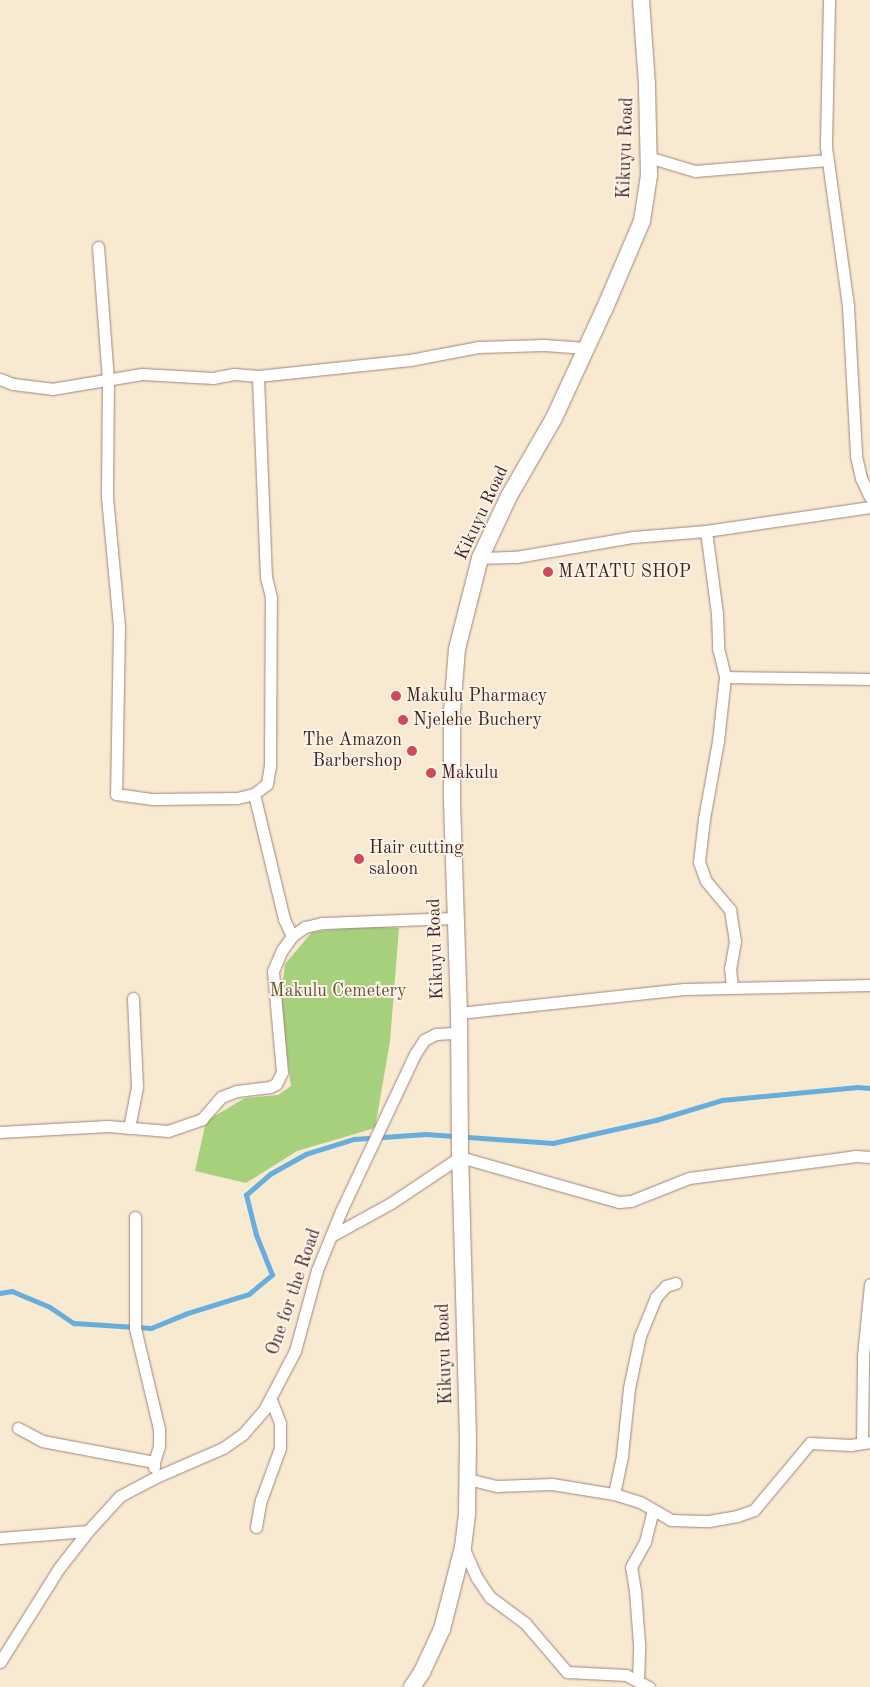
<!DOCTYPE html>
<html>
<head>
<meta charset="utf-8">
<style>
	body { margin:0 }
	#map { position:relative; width:870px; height:1687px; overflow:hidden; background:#f8e9d1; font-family:"Old Standard TT",serif }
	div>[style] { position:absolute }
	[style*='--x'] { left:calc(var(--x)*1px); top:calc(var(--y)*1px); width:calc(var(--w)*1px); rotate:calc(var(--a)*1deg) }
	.green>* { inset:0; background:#a6d07c }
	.stream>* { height:4.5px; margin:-2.25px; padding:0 2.25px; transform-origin:2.25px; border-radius:2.25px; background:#67aedd }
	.roads { filter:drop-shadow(0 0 1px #a1847e) drop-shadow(0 0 1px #a1847e) }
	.street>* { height:11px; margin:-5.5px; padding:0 5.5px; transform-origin:5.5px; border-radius:5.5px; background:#fff }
	.secondary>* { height:16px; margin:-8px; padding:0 8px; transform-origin:8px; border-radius:8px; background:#fff }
	.dots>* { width:14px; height:14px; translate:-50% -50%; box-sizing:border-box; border:2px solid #fcf5e5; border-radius:50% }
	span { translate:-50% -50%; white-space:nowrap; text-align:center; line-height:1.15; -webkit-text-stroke:4px #fcf5e5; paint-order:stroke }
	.street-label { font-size:18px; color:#4a1f2b }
	.poi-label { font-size:18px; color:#4a1f2b }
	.left { translate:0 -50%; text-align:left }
	.right { translate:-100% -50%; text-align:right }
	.park-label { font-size:18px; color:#665443 }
</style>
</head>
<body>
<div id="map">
	<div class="green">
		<div style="clip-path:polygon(361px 926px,399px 928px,390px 1041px,375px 1128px,297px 1151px,246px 1183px,195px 1171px,206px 1121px,245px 1098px,278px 1095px,291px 1086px,280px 1003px,285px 964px,312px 932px)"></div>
	</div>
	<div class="stream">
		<div style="--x:0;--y:1293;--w:12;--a:-9"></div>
		<div style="--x:12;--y:1291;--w:41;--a:22.8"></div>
		<div style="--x:50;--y:1307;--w:29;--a:34"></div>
		<div style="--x:74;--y:1323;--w:77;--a:3.7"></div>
		<div style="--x:151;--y:1328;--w:37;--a:-22"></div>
		<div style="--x:185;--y:1314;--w:67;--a:-17.4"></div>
		<div style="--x:249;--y:1294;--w:30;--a:-40"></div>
		<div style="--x:272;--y:1275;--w:43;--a:-111.8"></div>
		<div style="--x:256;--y:1235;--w:41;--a:-104"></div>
		<div style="--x:246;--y:1195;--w:32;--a:-41"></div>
		<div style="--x:270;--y:1174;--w:41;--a:-29.1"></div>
		<div style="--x:306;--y:1154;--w:50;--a:-17.4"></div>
		<div style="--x:354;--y:1139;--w:72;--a:-4"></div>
		<div style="--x:426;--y:1134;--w:127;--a:4.1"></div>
		<div style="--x:553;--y:1143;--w:106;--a:-12.6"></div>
		<div style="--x:656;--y:1120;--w:69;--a:-16.9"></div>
		<div style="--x:722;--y:1100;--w:136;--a:-5.5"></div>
		<div style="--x:857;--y:1087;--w:13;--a:4"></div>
	</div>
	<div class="roads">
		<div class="street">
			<div style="--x:829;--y:0;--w:147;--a:91.2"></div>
			<div style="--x:826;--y:147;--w:161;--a:82.1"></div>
			<div style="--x:848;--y:306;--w:150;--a:86.9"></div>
			<div style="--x:856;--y:456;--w:23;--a:77"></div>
			<div style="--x:861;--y:478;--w:21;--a:65"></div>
			<div style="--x:648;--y:157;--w:49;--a:16.6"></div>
			<div style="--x:695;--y:171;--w:133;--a:-4.7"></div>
			<div style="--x:98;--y:247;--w:132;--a:85.7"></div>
			<div style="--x:108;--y:379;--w:118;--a:90.5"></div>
			<div style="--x:107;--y:497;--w:130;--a:84.7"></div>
			<div style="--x:119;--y:626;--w:168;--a:91"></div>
			<div style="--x:116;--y:794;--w:37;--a:8"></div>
			<div style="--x:153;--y:799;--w:84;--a:-0.7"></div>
			<div style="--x:237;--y:798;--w:17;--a:-13"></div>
			<div style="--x:254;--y:794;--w:16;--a:-38"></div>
			<div style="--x:267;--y:784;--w:18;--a:-81"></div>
			<div style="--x:270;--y:766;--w:169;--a:-89.7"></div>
			<div style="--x:271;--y:597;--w:21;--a:-104"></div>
			<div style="--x:266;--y:577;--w:201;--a:-92.3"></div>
			<div style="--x:0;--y:379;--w:14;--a:21"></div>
			<div style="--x:13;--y:384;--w:39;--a:7"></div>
			<div style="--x:52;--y:389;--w:91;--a:-9.5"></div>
			<div style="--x:142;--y:374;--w:71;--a:3.2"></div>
			<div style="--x:213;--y:378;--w:21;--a:-11"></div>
			<div style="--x:234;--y:374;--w:24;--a:5"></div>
			<div style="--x:258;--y:376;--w:153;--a:-6"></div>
			<div style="--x:410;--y:360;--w:69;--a:-10.8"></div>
			<div style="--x:478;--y:347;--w:66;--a:-1.7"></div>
			<div style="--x:544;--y:345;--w:42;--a:4.1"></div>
			<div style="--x:706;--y:531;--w:83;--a:82.4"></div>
			<div style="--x:717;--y:613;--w:35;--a:88"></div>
			<div style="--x:718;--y:648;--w:30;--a:76"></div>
			<div style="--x:725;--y:677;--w:64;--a:96.2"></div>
			<div style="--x:718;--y:741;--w:79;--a:100.2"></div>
			<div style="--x:704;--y:819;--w:43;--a:96.6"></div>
			<div style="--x:699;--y:862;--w:20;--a:70"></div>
			<div style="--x:706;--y:881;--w:38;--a:50"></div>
			<div style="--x:730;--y:910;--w:31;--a:81"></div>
			<div style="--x:735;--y:941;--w:27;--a:100"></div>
			<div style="--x:730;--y:968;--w:19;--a:84"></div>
			<div style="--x:480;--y:558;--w:36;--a:-2"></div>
			<div style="--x:516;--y:557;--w:119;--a:-9.7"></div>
			<div style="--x:633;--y:537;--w:73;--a:-4.7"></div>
			<div style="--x:706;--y:531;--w:166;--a:-8.3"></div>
			<div style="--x:725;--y:677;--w:145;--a:0.8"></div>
			<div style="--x:254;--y:794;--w:129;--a:76.5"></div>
			<div style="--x:284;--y:919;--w:19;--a:65"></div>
			<div style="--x:459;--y:1013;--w:226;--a:-6.1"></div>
			<div style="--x:684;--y:989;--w:186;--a:-1.2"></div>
			<div style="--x:129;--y:1128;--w:42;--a:-79"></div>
			<div style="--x:137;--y:1087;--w:89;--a:-92.6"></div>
			<div style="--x:0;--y:1132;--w:108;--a:-3.2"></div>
			<div style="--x:108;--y:1126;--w:60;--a:4.8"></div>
			<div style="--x:168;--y:1131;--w:36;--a:-19"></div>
			<div style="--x:202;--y:1119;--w:29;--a:-49"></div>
			<div style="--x:221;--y:1097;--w:17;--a:-21"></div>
			<div style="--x:237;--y:1091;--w:33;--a:-7"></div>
			<div style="--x:270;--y:1087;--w:7;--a:-27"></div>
			<div style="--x:276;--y:1084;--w:13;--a:-63"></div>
			<div style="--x:282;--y:1072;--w:101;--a:-95.1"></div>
			<div style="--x:273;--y:971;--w:23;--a:-67"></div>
			<div style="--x:282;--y:950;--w:17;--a:-54"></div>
			<div style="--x:292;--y:936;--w:16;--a:-35"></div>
			<div style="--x:305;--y:927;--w:18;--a:-13"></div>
			<div style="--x:323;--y:923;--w:132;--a:-2.2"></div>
			<div style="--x:135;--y:1217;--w:111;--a:90"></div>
			<div style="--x:135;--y:1328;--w:104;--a:76.6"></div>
			<div style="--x:159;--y:1429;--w:17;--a:90"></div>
			<div style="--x:159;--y:1446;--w:17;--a:107"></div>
			<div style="--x:331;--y:1236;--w:68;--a:-28.8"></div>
			<div style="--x:391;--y:1203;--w:83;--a:-33.7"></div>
			<div style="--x:460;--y:1157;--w:165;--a:15.8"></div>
			<div style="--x:619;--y:1202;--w:12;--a:-5"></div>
			<div style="--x:631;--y:1201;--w:62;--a:-21.6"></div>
			<div style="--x:689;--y:1178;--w:168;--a:-7.5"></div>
			<div style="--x:856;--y:1156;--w:14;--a:4"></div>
			<div style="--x:18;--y:1428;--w:27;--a:28"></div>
			<div style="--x:42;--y:1441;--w:114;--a:10.6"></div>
			<div style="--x:154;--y:1462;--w:5;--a:90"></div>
			<div style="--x:862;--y:1443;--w:87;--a:-89.3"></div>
			<div style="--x:863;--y:1356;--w:72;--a:-84.4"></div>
			<div style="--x:468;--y:1479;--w:30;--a:14"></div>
			<div style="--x:497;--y:1486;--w:55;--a:-2.1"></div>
			<div style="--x:552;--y:1484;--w:63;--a:9.2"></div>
			<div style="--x:614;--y:1494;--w:27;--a:17"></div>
			<div style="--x:640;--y:1502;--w:36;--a:30"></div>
			<div style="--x:671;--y:1520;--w:38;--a:2"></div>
			<div style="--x:709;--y:1521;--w:28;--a:-10"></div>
			<div style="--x:737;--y:1516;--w:18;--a:-19"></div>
			<div style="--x:754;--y:1510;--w:87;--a:-50.1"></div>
			<div style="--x:810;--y:1443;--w:41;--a:2.8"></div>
			<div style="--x:851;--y:1445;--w:19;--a:-9"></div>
			<div style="--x:614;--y:1494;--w:40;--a:-78"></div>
			<div style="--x:622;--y:1455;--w:67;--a:-84"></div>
			<div style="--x:629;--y:1388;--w:53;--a:-78.1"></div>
			<div style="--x:640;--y:1336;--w:42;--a:-67.7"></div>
			<div style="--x:656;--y:1297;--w:15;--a:-48"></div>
			<div style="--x:666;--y:1286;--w:10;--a:-17"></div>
			<div style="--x:256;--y:1527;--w:27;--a:-80"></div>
			<div style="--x:261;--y:1500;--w:55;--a:-69.9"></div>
			<div style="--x:280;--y:1448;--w:25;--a:-90"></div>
			<div style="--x:280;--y:1423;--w:25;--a:-111"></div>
			<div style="--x:0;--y:1538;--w:88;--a:-4.5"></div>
			<div style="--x:463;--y:1547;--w:34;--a:66"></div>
			<div style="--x:477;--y:1578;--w:23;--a:56"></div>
			<div style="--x:490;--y:1597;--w:44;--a:36.6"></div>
			<div style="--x:525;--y:1623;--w:65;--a:49.4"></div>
			<div style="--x:567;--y:1672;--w:59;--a:2.9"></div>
			<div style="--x:626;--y:1675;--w:26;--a:28"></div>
			<div style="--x:0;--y:1662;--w:111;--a:-57.9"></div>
			<div style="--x:59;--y:1568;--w:47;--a:-51.9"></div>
			<div style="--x:88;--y:1531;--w:47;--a:-47.6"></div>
			<div style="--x:120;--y:1496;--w:41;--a:-27.8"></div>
			<div style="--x:156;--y:1477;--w:73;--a:-23.4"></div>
			<div style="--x:223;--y:1448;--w:24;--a:-35"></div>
			<div style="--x:243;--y:1434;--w:32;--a:-49"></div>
			<div style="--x:264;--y:1410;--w:67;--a:-62.3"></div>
			<div style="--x:295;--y:1351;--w:84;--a:-74.8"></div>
			<div style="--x:317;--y:1270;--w:64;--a:-67.9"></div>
			<div style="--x:341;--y:1211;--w:174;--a:-64.8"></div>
			<div style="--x:415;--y:1054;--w:17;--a:-57"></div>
			<div style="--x:424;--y:1040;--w:13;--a:-27"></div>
			<div style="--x:436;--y:1034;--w:22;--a:-3"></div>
			<div style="--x:638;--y:1681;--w:37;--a:-88"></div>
			<div style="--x:639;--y:1644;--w:53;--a:-94.3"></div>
			<div style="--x:635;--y:1591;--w:24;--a:-99"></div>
			<div style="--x:631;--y:1567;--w:29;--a:-61"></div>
			<div style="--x:645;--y:1542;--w:33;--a:-76"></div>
		</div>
		<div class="secondary">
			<div style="--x:412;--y:1687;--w:18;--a:-56"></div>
			<div style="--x:422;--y:1672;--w:47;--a:-65.1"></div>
			<div style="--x:442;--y:1629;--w:85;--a:-75.6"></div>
			<div style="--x:463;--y:1547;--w:35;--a:-83"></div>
			<div style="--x:467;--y:1512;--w:74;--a:-89.2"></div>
			<div style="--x:468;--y:1438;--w:281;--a:-91.6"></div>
			<div style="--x:460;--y:1157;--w:144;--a:-90.4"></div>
			<div style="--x:459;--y:1013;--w:212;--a:-91.9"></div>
			<div style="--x:452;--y:801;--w:89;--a:-90"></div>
			<div style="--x:452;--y:712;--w:63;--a:-85.5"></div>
			<div style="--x:457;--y:649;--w:94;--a:-75.8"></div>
			<div style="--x:480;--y:558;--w:68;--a:-64.9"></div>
			<div style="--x:509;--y:496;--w:90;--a:-60"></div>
			<div style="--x:554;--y:418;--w:119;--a:-65.2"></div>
			<div style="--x:604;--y:310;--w:97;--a:-66.9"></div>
			<div style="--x:642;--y:221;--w:47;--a:-81.3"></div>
			<div style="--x:649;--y:175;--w:91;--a:-91.3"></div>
			<div style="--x:647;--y:84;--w:84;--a:-94.1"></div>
		</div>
	</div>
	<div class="dots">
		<div style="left:548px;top:572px;background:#d1495b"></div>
		<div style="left:396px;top:696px;background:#d1495b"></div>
		<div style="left:403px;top:720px;background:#d1495b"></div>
		<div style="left:412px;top:751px;background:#d1495b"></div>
		<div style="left:431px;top:773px;background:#d1495b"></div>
		<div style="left:359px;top:859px;background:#d1495b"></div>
	</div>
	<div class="street-label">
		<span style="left:626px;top:148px;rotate:-88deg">Kikuyu Road</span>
		<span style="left:482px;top:513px;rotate:-65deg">Kikuyu Road</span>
		<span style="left:436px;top:949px;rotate:-92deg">Kikuyu Road</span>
		<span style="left:294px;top:1292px;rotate:-71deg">One for the Road</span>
		<span style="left:445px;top:1354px;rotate:-92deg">Kikuyu Road</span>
	</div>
	<div class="poi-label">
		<span class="left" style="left:558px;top:572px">MATATU SHOP</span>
		<span class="left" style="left:406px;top:696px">Makulu Pharmacy</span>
		<span class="left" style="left:413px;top:720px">Njelehe Buchery</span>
		<span class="right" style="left:402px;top:751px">The Amazon<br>Barbershop</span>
		<span class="left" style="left:441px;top:773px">Makulu</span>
		<span class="left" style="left:369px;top:859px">Hair cutting<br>saloon</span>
	</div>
	<div class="park-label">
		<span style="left:338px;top:991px">Makulu Cemetery</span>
	</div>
</div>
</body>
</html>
